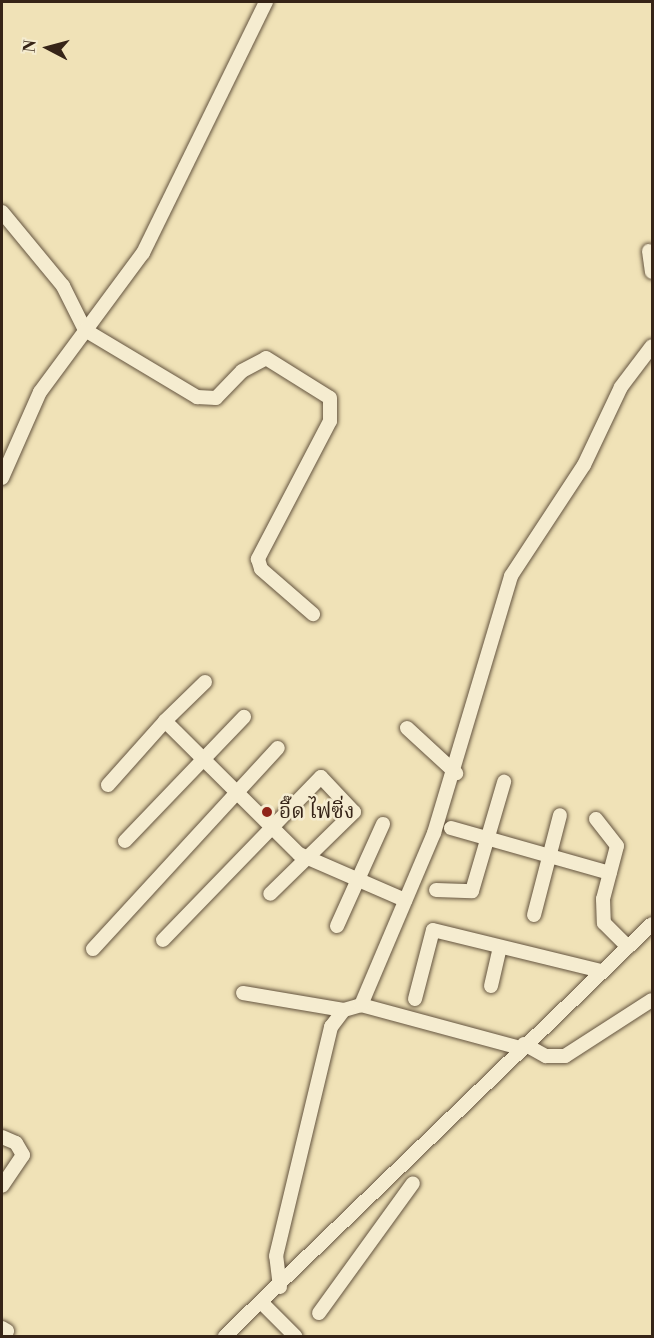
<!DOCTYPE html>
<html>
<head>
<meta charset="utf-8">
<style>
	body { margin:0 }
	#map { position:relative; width:654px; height:1338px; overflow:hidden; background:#f0e2b7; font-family:"Libre Bodoni","Noto Serif Thai",serif }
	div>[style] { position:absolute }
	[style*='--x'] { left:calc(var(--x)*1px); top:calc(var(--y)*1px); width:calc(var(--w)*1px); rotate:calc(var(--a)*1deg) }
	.roads { filter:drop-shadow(0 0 2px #64543f) drop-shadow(0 0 2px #64543f) }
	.minor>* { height:14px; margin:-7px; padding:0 7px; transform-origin:7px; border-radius:7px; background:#f5ecd0 }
	.dots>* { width:16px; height:16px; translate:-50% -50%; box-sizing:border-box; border:3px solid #f5ecd0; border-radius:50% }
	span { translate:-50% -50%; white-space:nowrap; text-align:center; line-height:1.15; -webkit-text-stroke:5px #f5ecd0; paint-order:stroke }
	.poi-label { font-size:21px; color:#362417 }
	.left { translate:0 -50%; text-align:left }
	.frame { position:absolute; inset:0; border:3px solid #362417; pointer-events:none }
	.north { position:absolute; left:18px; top:18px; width:60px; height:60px; -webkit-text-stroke:4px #f5ecd0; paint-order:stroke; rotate:276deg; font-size:16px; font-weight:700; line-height:24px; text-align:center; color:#362417 }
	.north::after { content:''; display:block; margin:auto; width:21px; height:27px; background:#362417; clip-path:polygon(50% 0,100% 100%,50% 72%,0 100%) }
</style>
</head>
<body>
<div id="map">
	<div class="roads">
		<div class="minor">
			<div style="--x:2;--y:212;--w:96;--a:50.5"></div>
			<div style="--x:63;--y:286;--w:49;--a:63.4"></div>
			<div style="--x:649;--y:251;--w:21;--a:82"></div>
			<div style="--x:85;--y:330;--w:131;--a:30.9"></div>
			<div style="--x:197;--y:397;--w:19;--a:3"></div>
			<div style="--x:216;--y:398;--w:37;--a:-46"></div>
			<div style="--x:242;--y:371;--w:27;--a:-28"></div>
			<div style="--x:266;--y:358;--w:75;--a:32"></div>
			<div style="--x:330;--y:398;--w:23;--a:90"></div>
			<div style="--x:330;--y:421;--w:156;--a:117.6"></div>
			<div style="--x:258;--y:559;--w:10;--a:73"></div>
			<div style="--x:261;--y:569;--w:69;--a:40.9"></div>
			<div style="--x:2;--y:478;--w:94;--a:-66.2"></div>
			<div style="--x:40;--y:392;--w:173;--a:-53.5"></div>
			<div style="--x:143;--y:253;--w:280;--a:-63.9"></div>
			<div style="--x:205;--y:682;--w:56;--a:135.7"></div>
			<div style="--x:165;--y:721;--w:189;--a:44.8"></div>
			<div style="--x:299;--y:854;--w:116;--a:23.5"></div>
			<div style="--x:407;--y:728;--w:67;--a:42.6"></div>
			<div style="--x:108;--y:785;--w:86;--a:-48.3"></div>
			<div style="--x:596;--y:819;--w:34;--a:52"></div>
			<div style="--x:617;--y:846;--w:55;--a:104.8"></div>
			<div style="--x:603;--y:899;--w:24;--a:88"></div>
			<div style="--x:604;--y:923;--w:34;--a:45"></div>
			<div style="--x:451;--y:828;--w:165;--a:15.8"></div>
			<div style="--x:125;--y:841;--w:172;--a:-46.2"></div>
			<div style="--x:436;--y:890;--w:36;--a:2"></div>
			<div style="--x:472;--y:891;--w:114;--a:-73.6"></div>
			<div style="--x:534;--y:915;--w:103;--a:-75.4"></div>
			<div style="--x:337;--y:926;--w:112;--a:-65.7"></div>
			<div style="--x:163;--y:940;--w:227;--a:-45.9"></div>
			<div style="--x:321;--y:777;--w:48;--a:46.7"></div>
			<div style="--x:354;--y:812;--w:117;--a:135.7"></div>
			<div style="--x:93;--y:949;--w:273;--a:-47.4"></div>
			<div style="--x:491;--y:986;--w:40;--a:-77"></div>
			<div style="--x:243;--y:993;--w:102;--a:9.6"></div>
			<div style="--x:415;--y:999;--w:71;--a:-75.4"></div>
			<div style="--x:433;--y:930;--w:173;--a:13.7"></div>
			<div style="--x:361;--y:1005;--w:165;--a:15.1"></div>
			<div style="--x:524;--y:1044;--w:25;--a:29"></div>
			<div style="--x:546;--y:1056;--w:19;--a:0"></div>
			<div style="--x:565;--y:1056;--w:103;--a:-32.8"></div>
			<div style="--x:2;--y:1137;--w:15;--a:23"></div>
			<div style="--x:16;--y:1143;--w:14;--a:60"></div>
			<div style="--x:23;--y:1155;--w:37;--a:124"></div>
			<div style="--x:280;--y:1287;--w:31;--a:-97"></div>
			<div style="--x:276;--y:1256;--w:236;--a:-76.5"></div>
			<div style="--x:331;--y:1027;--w:21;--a:-53"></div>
			<div style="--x:344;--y:1010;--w:18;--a:-16"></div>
			<div style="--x:361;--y:1005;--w:187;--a:-67"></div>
			<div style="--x:434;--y:833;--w:268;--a:-73.3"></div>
			<div style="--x:511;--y:576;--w:133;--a:-56.7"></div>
			<div style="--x:584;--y:465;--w:86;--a:-64.6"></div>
			<div style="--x:621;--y:387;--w:51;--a:-52.9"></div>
			<div style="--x:262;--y:1303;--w:47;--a:45"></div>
			<div style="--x:319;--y:1313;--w:160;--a:-54.1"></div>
			<div style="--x:2;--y:1328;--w:6;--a:31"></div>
			<div style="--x:225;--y:1336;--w:593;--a:-43.98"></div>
		</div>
	</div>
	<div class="dots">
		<div style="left:267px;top:812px;background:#8f2418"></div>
	</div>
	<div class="poi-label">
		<span class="left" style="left:279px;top:812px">อี๊ด ไฟซิ่ง</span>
	</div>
	<div class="frame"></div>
	<div class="north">N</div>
</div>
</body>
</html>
